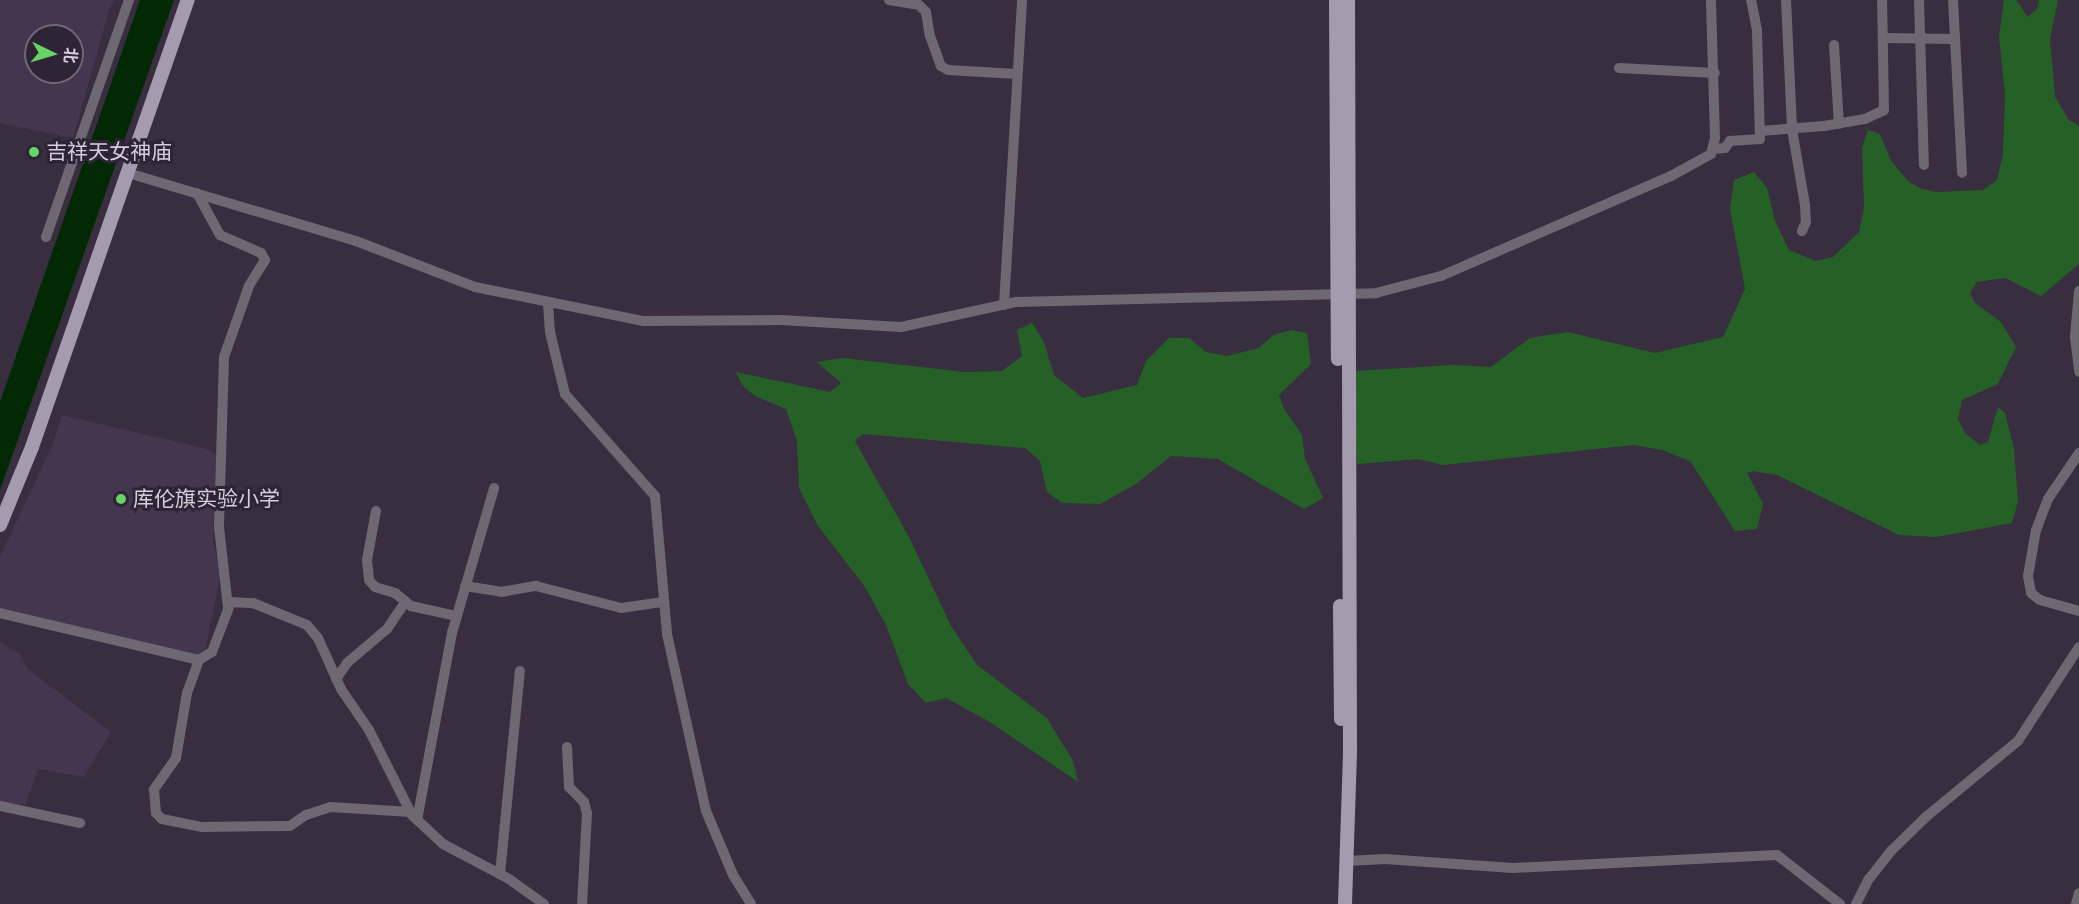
<!DOCTYPE html>
<html>
<head>
<meta charset="utf-8">
<style>
	body { margin:0 }
	#map { position:relative; width:2079px; height:904px; overflow:hidden; background:#382e40; font-family:Raleway,"Noto Sans SC",sans-serif }
	div>[style] { position:absolute }
	[style*='--x'] { left:calc(var(--x)*1px); top:calc(var(--y)*1px); width:calc(var(--w)*1px); rotate:calc(var(--a)*1deg) }
	.built>* { inset:0; background:#44364e }
	.green>* { inset:0; background:#256126 }
	.water>* { inset:0; background:#022804 }
	.minor>* { height:10px; margin:-5px; padding:0 5px; transform-origin:5px; border-radius:5px; background:#6d6871 }
	.major>* { height:14px; margin:-7px; padding:0 7px; transform-origin:7px; border-radius:7px; background:#a59bae }
	.dots>* { width:16px; height:16px; translate:-50% -50%; box-sizing:border-box; border:3px solid #2e2436; border-radius:50% }
	span { translate:-50% -50%; white-space:nowrap; text-align:center; line-height:1.15; -webkit-text-stroke:6px #2e2436; paint-order:stroke }
	.poi-label { font-size:21px; color:#d4ceda }
	.left { translate:0 -50%; text-align:left }
	.north { position:absolute; left:24px; top:24px; width:60px; height:60px; box-sizing:border-box; background:#2e2436; border:2px solid #706878; border-radius:50%; rotate:95deg; font-size:16px; font-weight:700; line-height:24px; text-align:center; color:#d4ceda }
	.north::after { content:''; display:block; margin:auto; width:21px; height:27px; background:#67d466; clip-path:polygon(50% 0,100% 100%,50% 72%,0 100%) }
</style>
</head>
<body>
<div id="map">
	<div class="built">
		<div style="clip-path:polygon(evenodd,0 0,115px 0,110px 7px,73px 138px,0 123px,0 0,36px 36px,72px 36px,72px 72px,36px 72px,36px 36px)"></div>
		<div style="clip-path:polygon(62px 415px,207px 449px,216px 455px,213px 543px,221px 572px,205px 651px,199px 655px,0 609px,0 557px,52px 446px)"></div>
		<div style="clip-path:polygon(0 642px,20px 654px,28px 669px,111px 732px,84px 777px,38px 769px,25px 805px,0 802px)"></div>
	</div>
	<div class="green">
		<div style="clip-path:polygon(2004px 0,2016px 0,2028px 17px,2037px 9px,2039px 0,2058px 0,2050px 39px,2055px 97px,2069px 120px,2079px 126px,2079px 264px,2041px 296px,2005px 278px,1977px 282px,1970px 293px,1975px 303px,2001px 322px,2016px 347px,1998px 384px,1962px 400px,1958px 419px,1965px 433px,1980px 445px,1988px 442px,1998px 407px,2005px 413px,2014px 449px,2018px 502px,2012px 523px,1936px 537px,1899px 535px,1777px 475px,1753px 471px,1747px 473px,1763px 504px,1757px 529px,1735px 531px,1690px 461px,1662px 450px,1634px 445px,1443px 465px,1419px 459px,1357px 464px,1354px 371px,1453px 365px,1491px 367px,1530px 338px,1568px 332px,1655px 353px,1723px 337px,1745px 289px,1730px 209px,1734px 180px,1754px 172px,1767px 188px,1775px 221px,1789px 250px,1816px 261px,1833px 257px,1859px 232px,1864px 208px,1862px 147px,1868px 130px,1880px 134px,1891px 161px,1909px 182px,1922px 189px,1936px 192px,1983px 190px,1997px 180px,2003px 154px,2005px 93px,1999px 37px)"></div>
		<div style="clip-path:polygon(1032px 323px,1044px 342px,1054px 375px,1083px 398px,1137px 385px,1146px 361px,1169px 338px,1189px 338px,1206px 352px,1227px 356px,1259px 348px,1273px 335px,1292px 330px,1307px 333px,1311px 364px,1279px 395px,1284px 409px,1302px 435px,1305px 459px,1323px 498px,1304px 509px,1218px 459px,1171px 456px,1136px 484px,1100px 504px,1062px 503px,1047px 492px,1040px 461px,1025px 448px,863px 434px,855px 441px,909px 537px,951px 626px,977px 665px,1047px 718px,1073px 761px,1078px 782px,990px 722px,946px 698px,926px 703px,908px 684px,886px 625px,865px 587px,818px 526px,799px 488px,797px 441px,786px 409px,755px 396px,742px 385px,736px 372px,830px 392px,841px 383px,817px 362px,842px 358px,965px 372px,1002px 371px,1022px 356px,1017px 330px)"></div>
	</div>
	<div class="water">
		<div style="clip-path:polygon(140px 0,174px 0,0 490px,0 402px)"></div>
	</div>
	<div class="minor">
		<div style="--x:889;--y:0;--w:30;--a:9"></div>
		<div style="--x:919;--y:5;--w:10;--a:45"></div>
		<div style="--x:926;--y:12;--w:24;--a:81"></div>
		<div style="--x:930;--y:36;--w:32;--a:70"></div>
		<div style="--x:941;--y:66;--w:8;--a:30"></div>
		<div style="--x:948;--y:70;--w:69;--a:3.3"></div>
		<div style="--x:1786;--y:0;--w:129;--a:87.3"></div>
		<div style="--x:1792;--y:129;--w:77;--a:80.3"></div>
		<div style="--x:1805;--y:205;--w:17;--a:87"></div>
		<div style="--x:1806;--y:222;--w:10;--a:114"></div>
		<div style="--x:1919;--y:0;--w:165;--a:88.3"></div>
		<div style="--x:1953;--y:0;--w:173;--a:87"></div>
		<div style="--x:1885;--y:38;--w:69;--a:0.8"></div>
		<div style="--x:1834;--y:45;--w:79;--a:86.4"></div>
		<div style="--x:1619;--y:68;--w:96;--a:3"></div>
		<div style="--x:1760;--y:131;--w:64;--a:-4.5"></div>
		<div style="--x:1824;--y:126;--w:42;--a:-9.7"></div>
		<div style="--x:1865;--y:119;--w:21;--a:-25"></div>
		<div style="--x:1884;--y:110;--w:110;--a:-91"></div>
		<div style="--x:1713;--y:149;--w:12;--a:-5"></div>
		<div style="--x:1725;--y:148;--w:9;--a:-54"></div>
		<div style="--x:1730;--y:141;--w:30;--a:-4"></div>
		<div style="--x:1760;--y:139;--w:109;--a:-91.6"></div>
		<div style="--x:1757;--y:30;--w:31;--a:-101"></div>
		<div style="--x:128;--y:173;--w:238;--a:16.6"></div>
		<div style="--x:356;--y:241;--w:128;--a:21.1"></div>
		<div style="--x:475;--y:287;--w:171;--a:11.4"></div>
		<div style="--x:643;--y:321;--w:138;--a:-0.4"></div>
		<div style="--x:781;--y:320;--w:120;--a:3.3"></div>
		<div style="--x:901;--y:327;--w:118;--a:-12.3"></div>
		<div style="--x:1016;--y:302;--w:360;--a:-1.4"></div>
		<div style="--x:1376;--y:293;--w:67;--a:-14.7"></div>
		<div style="--x:1441;--y:276;--w:251;--a:-23.5"></div>
		<div style="--x:1671;--y:176;--w:46;--a:-28.8"></div>
		<div style="--x:1711;--y:154;--w:16;--a:-76"></div>
		<div style="--x:1715;--y:138;--w:138;--a:-91.7"></div>
		<div style="--x:197;--y:193;--w:48;--a:61.3"></div>
		<div style="--x:220;--y:235;--w:45;--a:23.7"></div>
		<div style="--x:261;--y:253;--w:8;--a:60"></div>
		<div style="--x:265;--y:260;--w:31;--a:122"></div>
		<div style="--x:249;--y:286;--w:75;--a:109.4"></div>
		<div style="--x:224;--y:357;--w:170;--a:91.7"></div>
		<div style="--x:219;--y:527;--w:81;--a:83.6"></div>
		<div style="--x:46;--y:237;--w:251;--a:-70.7"></div>
		<div style="--x:2079;--y:291;--w:46;--a:95"></div>
		<div style="--x:2075;--y:337;--w:35;--a:83"></div>
		<div style="--x:548;--y:304;--w:28;--a:86"></div>
		<div style="--x:550;--y:332;--w:64;--a:76.4"></div>
		<div style="--x:565;--y:394;--w:136;--a:48.6"></div>
		<div style="--x:655;--y:496;--w:139;--a:85"></div>
		<div style="--x:667;--y:634;--w:181;--a:77.6"></div>
		<div style="--x:706;--y:811;--w:69;--a:67.1"></div>
		<div style="--x:733;--y:875;--w:34;--a:58"></div>
		<div style="--x:1004;--y:305;--w:306;--a:-86.6"></div>
		<div style="--x:2079;--y:453;--w:55;--a:124"></div>
		<div style="--x:2048;--y:499;--w:33;--a:111"></div>
		<div style="--x:2036;--y:530;--w:47;--a:99.9"></div>
		<div style="--x:2028;--y:576;--w:17;--a:80"></div>
		<div style="--x:2031;--y:593;--w:11;--a:38"></div>
		<div style="--x:2040;--y:600;--w:41;--a:15.8"></div>
		<div style="--x:376;--y:511;--w:50;--a:100.4"></div>
		<div style="--x:367;--y:560;--w:20;--a:84"></div>
		<div style="--x:369;--y:580;--w:9;--a:49"></div>
		<div style="--x:375;--y:587;--w:21;--a:17"></div>
		<div style="--x:395;--y:593;--w:21;--a:39"></div>
		<div style="--x:411;--y:606;--w:47;--a:12.3"></div>
		<div style="--x:465;--y:586;--w:36;--a:9"></div>
		<div style="--x:501;--y:592;--w:36;--a:-10"></div>
		<div style="--x:536;--y:586;--w:88;--a:14.5"></div>
		<div style="--x:621;--y:608;--w:41;--a:-8.3"></div>
		<div style="--x:0;--y:613;--w:204;--a:13.3"></div>
		<div style="--x:199;--y:660;--w:15;--a:-32"></div>
		<div style="--x:212;--y:652;--w:53;--a:-69.2"></div>
		<div style="--x:231;--y:602;--w:22;--a:3"></div>
		<div style="--x:253;--y:603;--w:58;--a:22.2"></div>
		<div style="--x:307;--y:625;--w:17;--a:50"></div>
		<div style="--x:318;--y:638;--w:56;--a:65.7"></div>
		<div style="--x:341;--y:689;--w:50;--a:55.7"></div>
		<div style="--x:369;--y:730;--w:95;--a:63.2"></div>
		<div style="--x:412;--y:815;--w:42;--a:43.1"></div>
		<div style="--x:443;--y:844;--w:75;--a:27.9"></div>
		<div style="--x:509;--y:879;--w:43;--a:35.5"></div>
		<div style="--x:199;--y:660;--w:35;--a:110"></div>
		<div style="--x:187;--y:693;--w:66;--a:99.6"></div>
		<div style="--x:176;--y:758;--w:39;--a:125"></div>
		<div style="--x:154;--y:790;--w:23;--a:85"></div>
		<div style="--x:156;--y:813;--w:8;--a:45"></div>
		<div style="--x:162;--y:819;--w:41;--a:11.3"></div>
		<div style="--x:202;--y:827;--w:88;--a:-0.7"></div>
		<div style="--x:290;--y:826;--w:19;--a:-35"></div>
		<div style="--x:306;--y:815;--w:25;--a:-18"></div>
		<div style="--x:330;--y:807;--w:81;--a:3.5"></div>
		<div style="--x:336;--y:679;--w:19;--a:-55"></div>
		<div style="--x:347;--y:663;--w:52;--a:-40.4"></div>
		<div style="--x:387;--y:629;--w:32;--a:-56"></div>
		<div style="--x:567;--y:747;--w:40;--a:87.1"></div>
		<div style="--x:569;--y:787;--w:21;--a:45"></div>
		<div style="--x:584;--y:802;--w:11;--a:75"></div>
		<div style="--x:587;--y:813;--w:91;--a:93.1"></div>
		<div style="--x:0;--y:806;--w:82;--a:12"></div>
		<div style="--x:417;--y:820;--w:190;--a:-79.4"></div>
		<div style="--x:452;--y:633;--w:151;--a:-73.8"></div>
		<div style="--x:1347;--y:861;--w:38;--a:-3"></div>
		<div style="--x:1385;--y:859;--w:128;--a:4"></div>
		<div style="--x:1513;--y:868;--w:264;--a:-2.8"></div>
		<div style="--x:1777;--y:855;--w:80;--a:37.9"></div>
		<div style="--x:500;--y:874;--w:204;--a:-84.4"></div>
		<div style="--x:1856;--y:904;--w:28;--a:-63"></div>
		<div style="--x:1869;--y:879;--w:37;--a:-52"></div>
		<div style="--x:1892;--y:850;--w:49;--a:-44.2"></div>
		<div style="--x:1927;--y:816;--w:118;--a:-39.5"></div>
		<div style="--x:2018;--y:741;--w:112;--a:-57"></div>
		<div style="--x:2076;--y:904;--w:11;--a:-75"></div>
	</div>
	<div class="major">
		<div style="--x:1336;--y:0;--w:359;--a:89.7"></div>
		<div style="--x:0;--y:525;--w:84;--a:-67.7"></div>
		<div style="--x:32;--y:447;--w:473;--a:-70.8"></div>
		<div style="--x:1340;--y:606;--w:113;--a:89.5"></div>
		<div style="--x:1345;--y:904;--w:154;--a:-88.1"></div>
		<div style="--x:1350;--y:750;--w:750;--a:-90.15"></div>
	</div>
	<div class="dots">
		<div style="left:34px;top:152px;background:#67d466"></div>
		<div style="left:121px;top:499px;background:#67d466"></div>
	</div>
	<div class="poi-label">
		<span class="left" style="left:46px;top:152px">吉祥天女神庙</span>
		<span class="left" style="left:133px;top:499px">库伦旗实验小学</span>
	</div>
	<div class="north">北</div>
</div>
</body>
</html>
